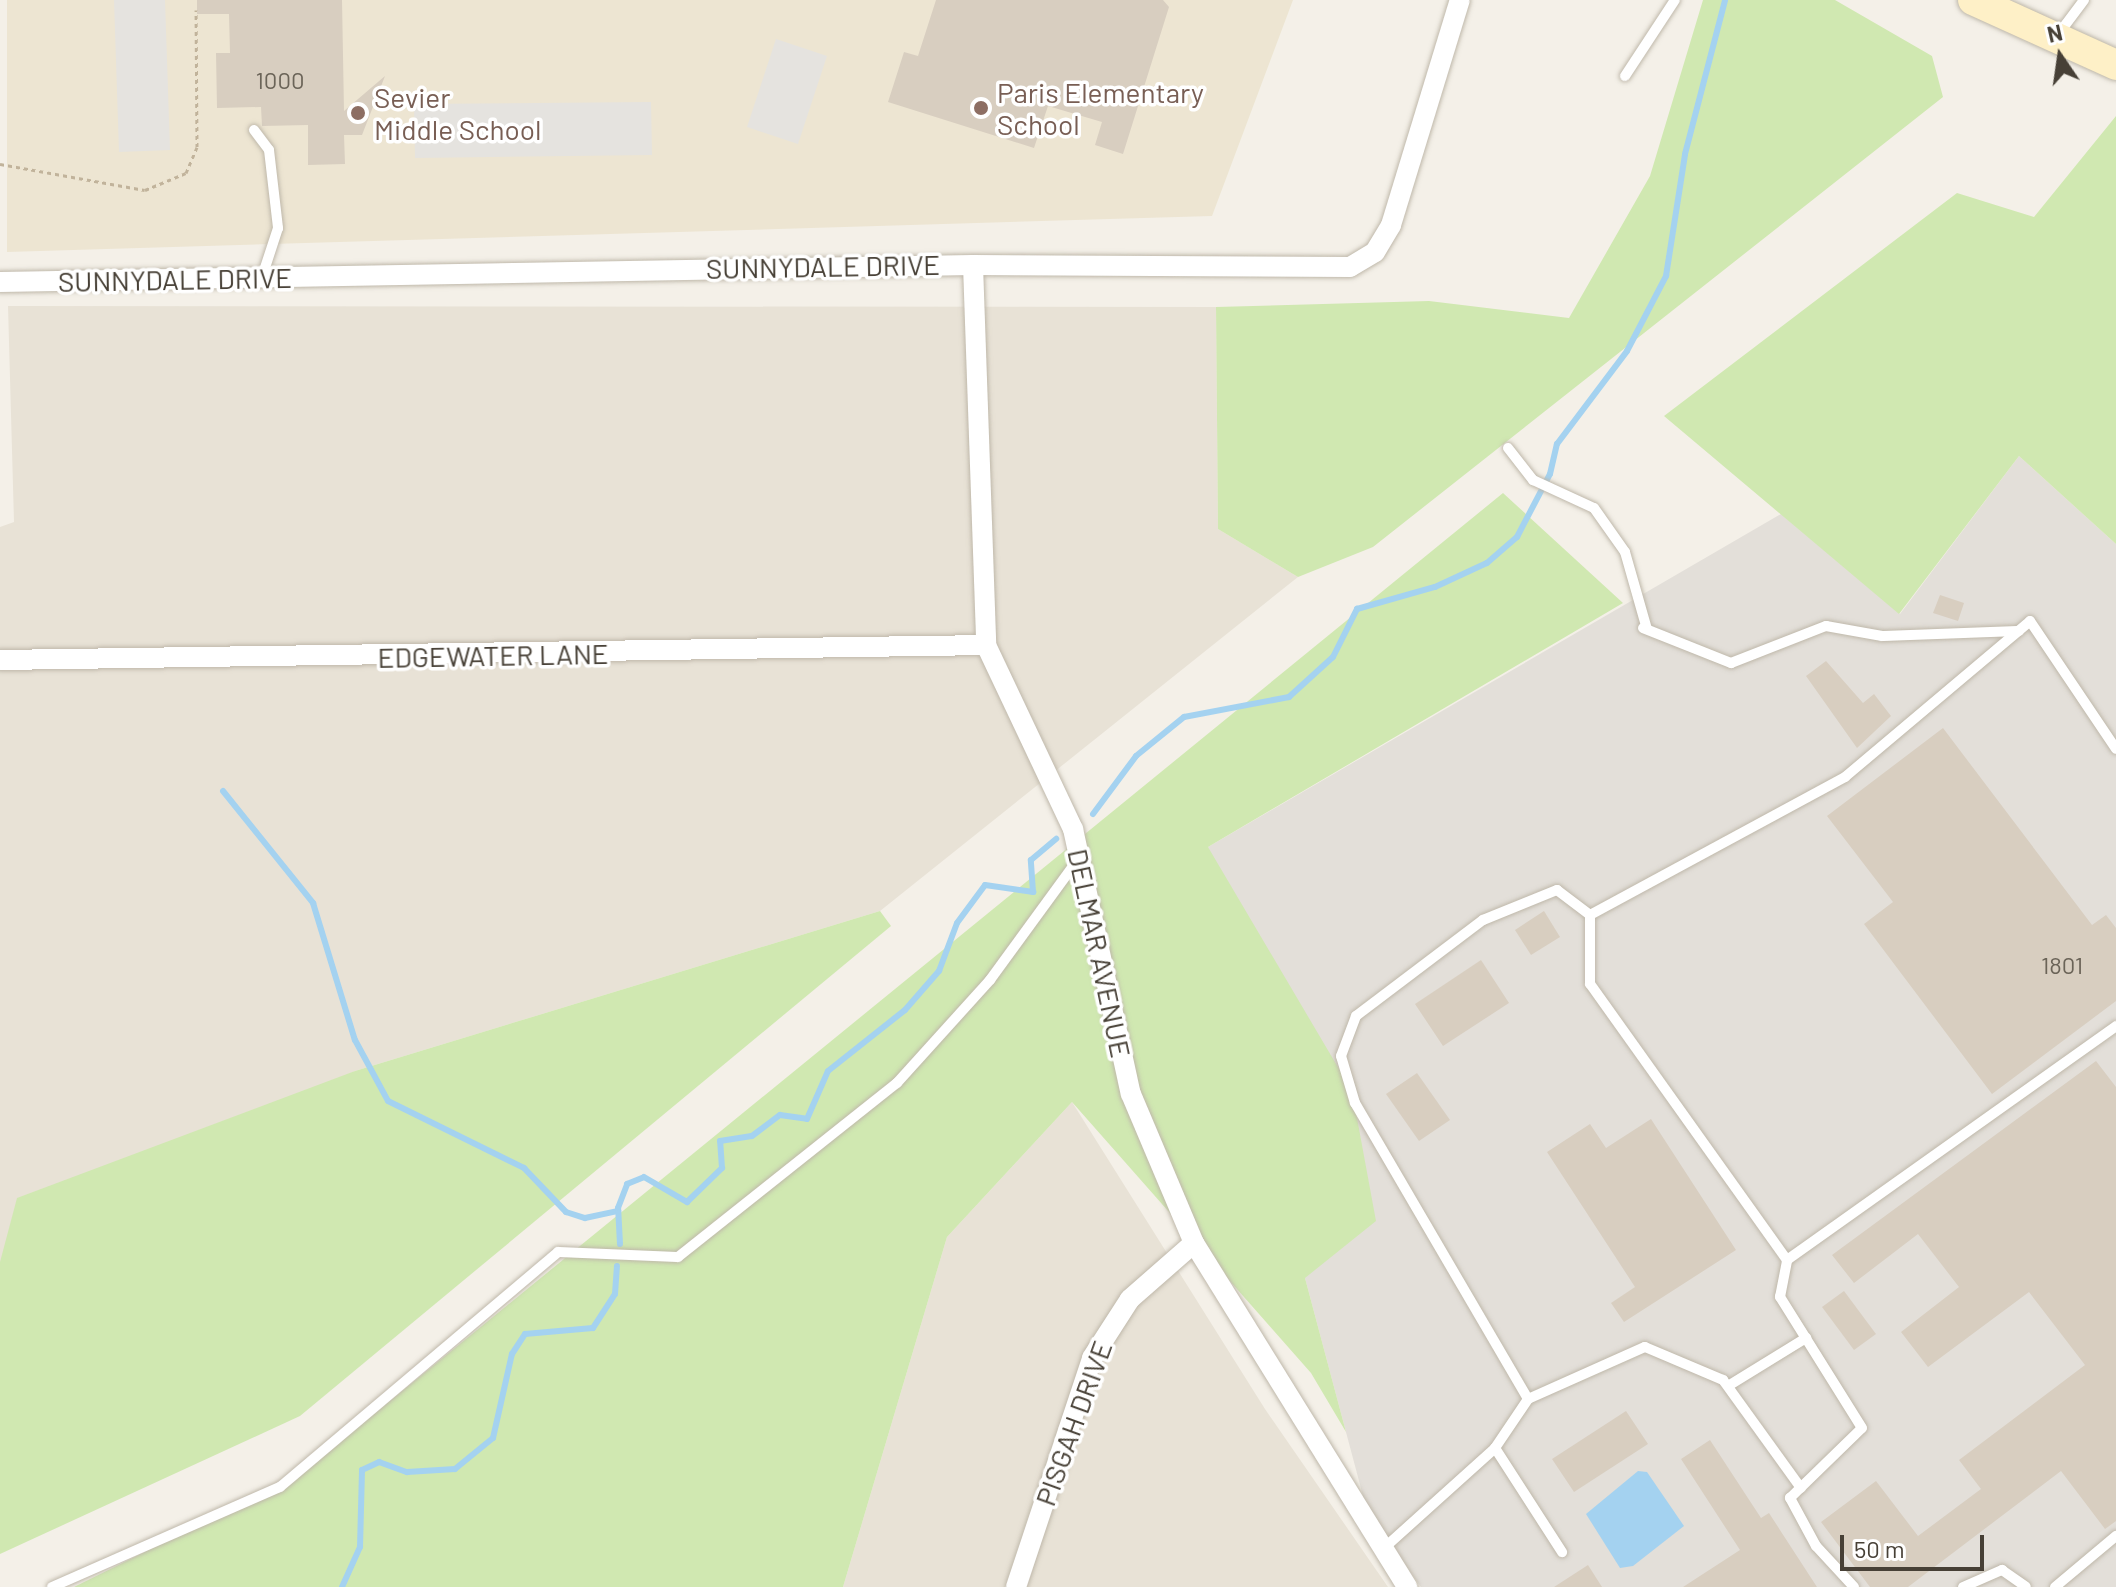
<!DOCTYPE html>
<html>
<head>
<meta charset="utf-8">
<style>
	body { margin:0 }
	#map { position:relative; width:2116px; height:1587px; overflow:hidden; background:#f4f0e8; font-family:Barlow,sans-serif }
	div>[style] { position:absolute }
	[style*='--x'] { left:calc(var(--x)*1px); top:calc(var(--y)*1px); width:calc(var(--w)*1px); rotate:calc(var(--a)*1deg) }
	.residential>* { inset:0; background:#e8e2d6 }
	.industrial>* { inset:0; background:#e3dfd9 }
	.education>* { inset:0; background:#ede5d2 }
	.green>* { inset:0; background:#d0e8b1 }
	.parking>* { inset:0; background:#e5e3df }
	.water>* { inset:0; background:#a4d2f0 }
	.stream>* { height:6px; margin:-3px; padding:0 3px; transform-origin:3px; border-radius:3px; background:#a4d2f0 }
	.building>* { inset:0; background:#d8cec0 }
	.path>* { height:3px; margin-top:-1.5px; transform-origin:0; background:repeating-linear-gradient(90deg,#c1b39b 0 4px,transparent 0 8px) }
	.roads { filter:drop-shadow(0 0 2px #bfb8aa) drop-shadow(0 0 2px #bfb8aa) }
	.lane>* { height:10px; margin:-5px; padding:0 5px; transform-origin:5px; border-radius:5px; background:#fff }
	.street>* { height:20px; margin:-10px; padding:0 10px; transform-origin:10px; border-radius:10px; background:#fff }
	.secondary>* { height:30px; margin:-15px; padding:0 15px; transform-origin:15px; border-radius:15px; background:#fef0c7 }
	.dots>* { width:22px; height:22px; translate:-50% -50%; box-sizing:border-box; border:4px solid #fff; border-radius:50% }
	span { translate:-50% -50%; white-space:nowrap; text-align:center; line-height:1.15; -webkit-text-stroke:7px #fff; paint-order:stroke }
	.number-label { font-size:24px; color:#6b6458 }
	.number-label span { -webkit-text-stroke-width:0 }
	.education-label { font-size:28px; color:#785e54 }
	.left { translate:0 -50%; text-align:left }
	.street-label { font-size:28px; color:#474036 }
	.north { position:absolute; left:2020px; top:16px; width:80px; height:80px; -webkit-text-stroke:6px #fff; paint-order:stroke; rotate:347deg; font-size:22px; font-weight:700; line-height:32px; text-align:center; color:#474036 }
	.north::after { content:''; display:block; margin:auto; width:28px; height:36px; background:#474036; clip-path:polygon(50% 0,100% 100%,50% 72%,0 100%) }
	.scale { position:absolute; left:1840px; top:1535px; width:144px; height:36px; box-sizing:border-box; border:4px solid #474036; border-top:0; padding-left:10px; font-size:24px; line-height:28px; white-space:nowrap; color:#474036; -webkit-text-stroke:6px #fff; paint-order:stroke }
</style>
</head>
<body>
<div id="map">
	<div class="residential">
		<div style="clip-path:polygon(8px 306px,1216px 307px,1218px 529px,1298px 577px,880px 911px,355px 1071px,0 1262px,0 527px,14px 522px)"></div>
		<div style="clip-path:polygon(1072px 1102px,1265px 1409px,1388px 1587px,843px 1587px,947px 1237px)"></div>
	</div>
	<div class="industrial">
		<div style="clip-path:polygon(2019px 456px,2116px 544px,2116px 1587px,1421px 1587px,1367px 1511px,1305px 1278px,1208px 847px,1781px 514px,1900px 614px)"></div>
	</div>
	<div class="education">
		<div style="clip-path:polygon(7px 0,1293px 0,1212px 216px,7px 252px)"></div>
	</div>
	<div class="green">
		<div style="clip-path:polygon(1703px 0,1835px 0,1932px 56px,1943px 97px,1373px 547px,1298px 577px,1218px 529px,1216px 307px,1429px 301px,1569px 318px,1650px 176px)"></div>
		<div style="clip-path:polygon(2116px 116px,2116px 544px,2019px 456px,1899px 614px,1664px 416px,1957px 193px,2034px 217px)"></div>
		<div style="clip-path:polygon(1503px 493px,1623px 603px,1208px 847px,1352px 1091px,1376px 1221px,1305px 1278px,1346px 1432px,1311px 1373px,1072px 1102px,947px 1237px,843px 1587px,74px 1587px,298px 1476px)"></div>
		<div style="clip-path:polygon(880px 911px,891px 926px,300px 1416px,0 1554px,0 1262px,17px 1198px,355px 1071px)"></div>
	</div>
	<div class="parking">
		<div style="clip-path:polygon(114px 0,165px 0,170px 150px,119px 152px)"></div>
		<div style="clip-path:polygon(776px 39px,827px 56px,798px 144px,747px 127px)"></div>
		<div style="clip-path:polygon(651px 102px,652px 155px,415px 158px,414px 104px)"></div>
	</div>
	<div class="water">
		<div style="clip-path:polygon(1638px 1471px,1647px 1472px,1684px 1526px,1633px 1566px,1620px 1568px,1586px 1514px)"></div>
	</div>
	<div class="stream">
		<div style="--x:223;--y:791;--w:144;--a:51.2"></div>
		<div style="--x:313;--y:903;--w:143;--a:73"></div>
		<div style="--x:355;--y:1040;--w:69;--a:61.6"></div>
		<div style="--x:388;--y:1101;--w:152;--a:26.2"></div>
		<div style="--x:524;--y:1168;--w:61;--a:46.3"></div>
		<div style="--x:566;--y:1212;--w:20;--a:18"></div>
		<div style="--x:585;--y:1218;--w:34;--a:-12"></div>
		<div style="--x:1093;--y:814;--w:72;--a:-53.4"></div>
		<div style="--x:1136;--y:756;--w:62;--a:-39.1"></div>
		<div style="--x:1184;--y:717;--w:107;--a:-10.8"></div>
		<div style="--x:1289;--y:697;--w:59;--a:-42.3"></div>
		<div style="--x:1333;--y:657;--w:54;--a:-63.4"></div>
		<div style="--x:1357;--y:609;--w:81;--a:-15.8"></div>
		<div style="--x:1435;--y:587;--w:57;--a:-24.8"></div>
		<div style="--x:1487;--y:563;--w:40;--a:-41"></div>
		<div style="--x:1517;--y:537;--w:71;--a:-62.4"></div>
		<div style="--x:1550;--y:474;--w:31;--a:-77"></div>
		<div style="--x:1557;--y:444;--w:116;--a:-53"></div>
		<div style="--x:1627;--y:351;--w:85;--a:-62.5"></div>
		<div style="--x:1666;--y:276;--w:123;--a:-81.1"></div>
		<div style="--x:1685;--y:154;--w:159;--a:-75.4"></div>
		<div style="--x:620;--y:1244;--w:36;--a:-93"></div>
		<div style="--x:618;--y:1208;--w:26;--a:-69"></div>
		<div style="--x:627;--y:1184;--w:18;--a:-22"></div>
		<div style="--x:644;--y:1177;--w:50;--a:30.2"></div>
		<div style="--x:687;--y:1202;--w:49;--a:-44.2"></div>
		<div style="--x:722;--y:1168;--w:27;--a:-94"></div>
		<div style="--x:720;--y:1141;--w:32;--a:-9"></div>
		<div style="--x:752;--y:1136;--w:35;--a:-37"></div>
		<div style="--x:780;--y:1115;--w:27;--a:8"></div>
		<div style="--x:807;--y:1119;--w:52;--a:-66.4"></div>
		<div style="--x:828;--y:1071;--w:98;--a:-38.4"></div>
		<div style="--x:905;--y:1010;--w:52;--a:-48.9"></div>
		<div style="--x:939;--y:971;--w:51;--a:-69.4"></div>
		<div style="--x:957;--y:923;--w:47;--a:-53.6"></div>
		<div style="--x:985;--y:885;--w:49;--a:8.3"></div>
		<div style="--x:1033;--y:892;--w:32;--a:-94"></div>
		<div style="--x:1031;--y:860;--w:33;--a:-40"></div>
		<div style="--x:342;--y:1587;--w:44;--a:-65.8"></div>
		<div style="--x:360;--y:1547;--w:77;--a:-88.5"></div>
		<div style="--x:362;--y:1470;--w:19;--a:-25"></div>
		<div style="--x:379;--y:1462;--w:30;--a:20"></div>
		<div style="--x:407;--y:1472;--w:48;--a:-3.6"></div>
		<div style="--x:455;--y:1469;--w:49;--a:-39.2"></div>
		<div style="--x:493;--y:1438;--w:86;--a:-77.3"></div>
		<div style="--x:512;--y:1354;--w:24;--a:-57"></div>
		<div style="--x:525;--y:1334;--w:68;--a:-5"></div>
		<div style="--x:593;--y:1328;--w:40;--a:-57.1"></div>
		<div style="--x:615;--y:1294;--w:28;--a:-86"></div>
	</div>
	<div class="building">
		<div style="clip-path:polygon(197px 0,342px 0,344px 111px,385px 76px,362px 135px,344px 135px,345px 164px,308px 165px,308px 125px,262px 126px,261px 107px,217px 108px,216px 53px,230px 53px,229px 14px,197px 14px)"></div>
		<div style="clip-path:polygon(936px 0,1163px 0,1169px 7px,1123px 154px,1095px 145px,1102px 122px,1048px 106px,1034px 148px,888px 102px,904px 52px,918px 56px)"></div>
		<div style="clip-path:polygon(1940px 595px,1964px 603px,1958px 621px,1933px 613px)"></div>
		<div style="clip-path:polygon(1826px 661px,1863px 703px,1874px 694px,1891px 716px,1857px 748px,1806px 676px)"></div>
		<div style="clip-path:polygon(1943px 728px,2092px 925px,2106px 915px,2116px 928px,2116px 1001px,1992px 1094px,1864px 924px,1893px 902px,1827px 816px)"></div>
		<div style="clip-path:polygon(1544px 911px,1560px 937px,1531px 955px,1515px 930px)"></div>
		<div style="clip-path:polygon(1481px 960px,1509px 1003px,1443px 1046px,1415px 1004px)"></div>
		<div style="clip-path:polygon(2096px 1061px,2116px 1087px,2116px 1521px,2105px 1529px,2061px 1471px,1908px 1587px,1870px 1587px,1821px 1522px,1876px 1481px,1918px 1536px,1981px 1489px,1959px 1460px,2085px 1365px,2029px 1292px,1928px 1367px,1901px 1332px,1959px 1287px,1918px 1234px,1854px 1283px,1832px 1255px)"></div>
		<div style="clip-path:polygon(1417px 1073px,1450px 1120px,1419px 1141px,1386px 1094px)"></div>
		<div style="clip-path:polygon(1651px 1119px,1736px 1250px,1624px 1322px,1611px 1303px,1635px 1287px,1547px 1152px,1590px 1124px,1606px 1148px)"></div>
		<div style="clip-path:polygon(1844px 1291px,1876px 1334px,1854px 1350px,1822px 1307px)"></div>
		<div style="clip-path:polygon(1626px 1411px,1648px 1444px,1574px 1492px,1552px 1459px)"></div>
		<div style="clip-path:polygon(1710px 1440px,1761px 1518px,1769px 1513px,1817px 1587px,1683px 1587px,1740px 1550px,1681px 1459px)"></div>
		<div style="clip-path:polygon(1588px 1565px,1602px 1587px,1554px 1587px)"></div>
	</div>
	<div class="path">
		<div style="--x:0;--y:164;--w:147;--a:10.2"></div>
		<div style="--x:145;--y:190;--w:44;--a:-22.5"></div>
		<div style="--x:186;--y:173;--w:28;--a:-67"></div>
		<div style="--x:197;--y:147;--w:137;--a:-90.4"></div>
	</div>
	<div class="roads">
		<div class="lane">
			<div style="--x:2057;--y:36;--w:45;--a:-53.1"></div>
			<div style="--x:1625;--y:76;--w:91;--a:-56.7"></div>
			<div style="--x:254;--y:130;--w:25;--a:53"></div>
			<div style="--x:269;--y:150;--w:79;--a:83.4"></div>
			<div style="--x:278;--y:228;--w:52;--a:108.1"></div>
			<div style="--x:1508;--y:448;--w:41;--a:52"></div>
			<div style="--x:1533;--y:480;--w:67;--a:24.7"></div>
			<div style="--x:1594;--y:508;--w:54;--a:54.8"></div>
			<div style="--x:1625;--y:552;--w:80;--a:74.1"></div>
			<div style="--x:1643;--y:628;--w:95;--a:21.7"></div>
			<div style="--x:1731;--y:663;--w:102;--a:-21.3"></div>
			<div style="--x:1826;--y:626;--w:57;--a:10.1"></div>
			<div style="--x:1882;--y:636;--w:137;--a:-2.1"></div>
			<div style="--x:1787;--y:1260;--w:339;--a:-125.5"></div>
			<div style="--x:1590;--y:984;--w:69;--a:-90"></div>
			<div style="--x:1590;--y:915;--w:290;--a:-28.4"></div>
			<div style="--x:1845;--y:777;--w:242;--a:-40.1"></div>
			<div style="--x:2030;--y:621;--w:154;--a:56.1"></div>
			<div style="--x:1728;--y:1386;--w:92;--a:-31.6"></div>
			<div style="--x:1528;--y:1399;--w:128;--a:-24"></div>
			<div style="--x:1645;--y:1347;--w:85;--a:22.9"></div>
			<div style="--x:1723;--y:1380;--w:133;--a:54.2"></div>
			<div style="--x:1495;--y:1448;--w:124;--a:57.2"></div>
			<div style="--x:1383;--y:1549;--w:151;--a:-42"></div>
			<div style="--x:1495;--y:1448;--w:59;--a:-56"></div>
			<div style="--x:1528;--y:1399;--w:343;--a:-120.3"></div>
			<div style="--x:1355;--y:1103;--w:49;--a:-106.6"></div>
			<div style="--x:1341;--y:1056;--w:43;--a:-69.4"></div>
			<div style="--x:1356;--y:1016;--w:159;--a:-37.1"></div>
			<div style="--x:1483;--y:920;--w:80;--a:-22.1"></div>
			<div style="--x:1557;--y:890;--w:41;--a:37.1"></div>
			<div style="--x:52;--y:1587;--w:249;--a:-23.7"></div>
			<div style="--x:280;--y:1487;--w:364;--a:-40.2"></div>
			<div style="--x:558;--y:1252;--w:120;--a:2.4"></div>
			<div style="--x:678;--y:1257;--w:280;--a:-38.5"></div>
			<div style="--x:897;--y:1083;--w:139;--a:-47.9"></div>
			<div style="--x:990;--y:980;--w:151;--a:-53.9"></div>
			<div style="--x:1854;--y:1587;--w:56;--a:-132.8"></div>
			<div style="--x:1816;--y:1546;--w:55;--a:-118.4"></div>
			<div style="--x:1790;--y:1498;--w:100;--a:-44.2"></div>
			<div style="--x:1862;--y:1428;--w:155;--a:-122"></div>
			<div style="--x:1780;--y:1297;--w:38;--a:-79"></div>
			<div style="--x:1787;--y:1260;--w:404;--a:-35.4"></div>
			<div style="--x:1963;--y:1587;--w:43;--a:-23.6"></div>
			<div style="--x:2002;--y:1570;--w:29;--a:35"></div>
			<div style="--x:2055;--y:1587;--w:80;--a:-39.9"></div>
		</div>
		<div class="street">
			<div style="--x:973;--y:265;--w:380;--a:88"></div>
			<div style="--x:986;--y:645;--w:204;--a:64.7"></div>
			<div style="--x:1073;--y:829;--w:271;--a:77.7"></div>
			<div style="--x:1131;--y:1094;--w:162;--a:67.1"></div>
			<div style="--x:1194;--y:1243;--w:405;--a:58.2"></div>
			<div style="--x:0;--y:282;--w:973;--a:-1"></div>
			<div style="--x:973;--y:265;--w:377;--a:0.3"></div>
			<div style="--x:1350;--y:267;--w:29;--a:-31"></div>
			<div style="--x:1375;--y:252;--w:31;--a:-59"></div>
			<div style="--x:1391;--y:225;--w:235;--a:-73"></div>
			<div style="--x:0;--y:660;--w:986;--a:-0.87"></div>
			<div style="--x:1016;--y:1587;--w:241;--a:-71.6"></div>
			<div style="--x:1092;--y:1358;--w:70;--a:-57.2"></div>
			<div style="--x:1130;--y:1299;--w:85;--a:-41.2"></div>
		</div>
		<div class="secondary">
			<div style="--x:1973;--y:0;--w:157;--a:24.4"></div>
		</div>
	</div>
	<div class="dots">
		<div style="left:981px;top:108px;background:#8d6e63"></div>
		<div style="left:358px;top:113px;background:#8d6e63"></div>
	</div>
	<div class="number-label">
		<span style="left:280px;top:80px">1000</span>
		<span style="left:2062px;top:965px">1801</span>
	</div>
	<div class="education-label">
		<span class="left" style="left:997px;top:108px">Paris Elementary<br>School</span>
		<span class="left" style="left:374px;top:113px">Sevier<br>Middle School</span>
	</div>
	<div class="street-label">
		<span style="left:823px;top:266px;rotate:-1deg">SUNNYDALE DRIVE</span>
		<span style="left:175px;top:279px;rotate:-1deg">SUNNYDALE DRIVE</span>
		<span style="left:493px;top:655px;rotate:-1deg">EDGEWATER LANE</span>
		<span style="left:1100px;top:953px;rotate:78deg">DELMAR AVENUE</span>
		<span style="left:1073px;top:1423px;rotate:-70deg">PISGAH DRIVE</span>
	</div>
	<div class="north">N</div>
	<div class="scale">50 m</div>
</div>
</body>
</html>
